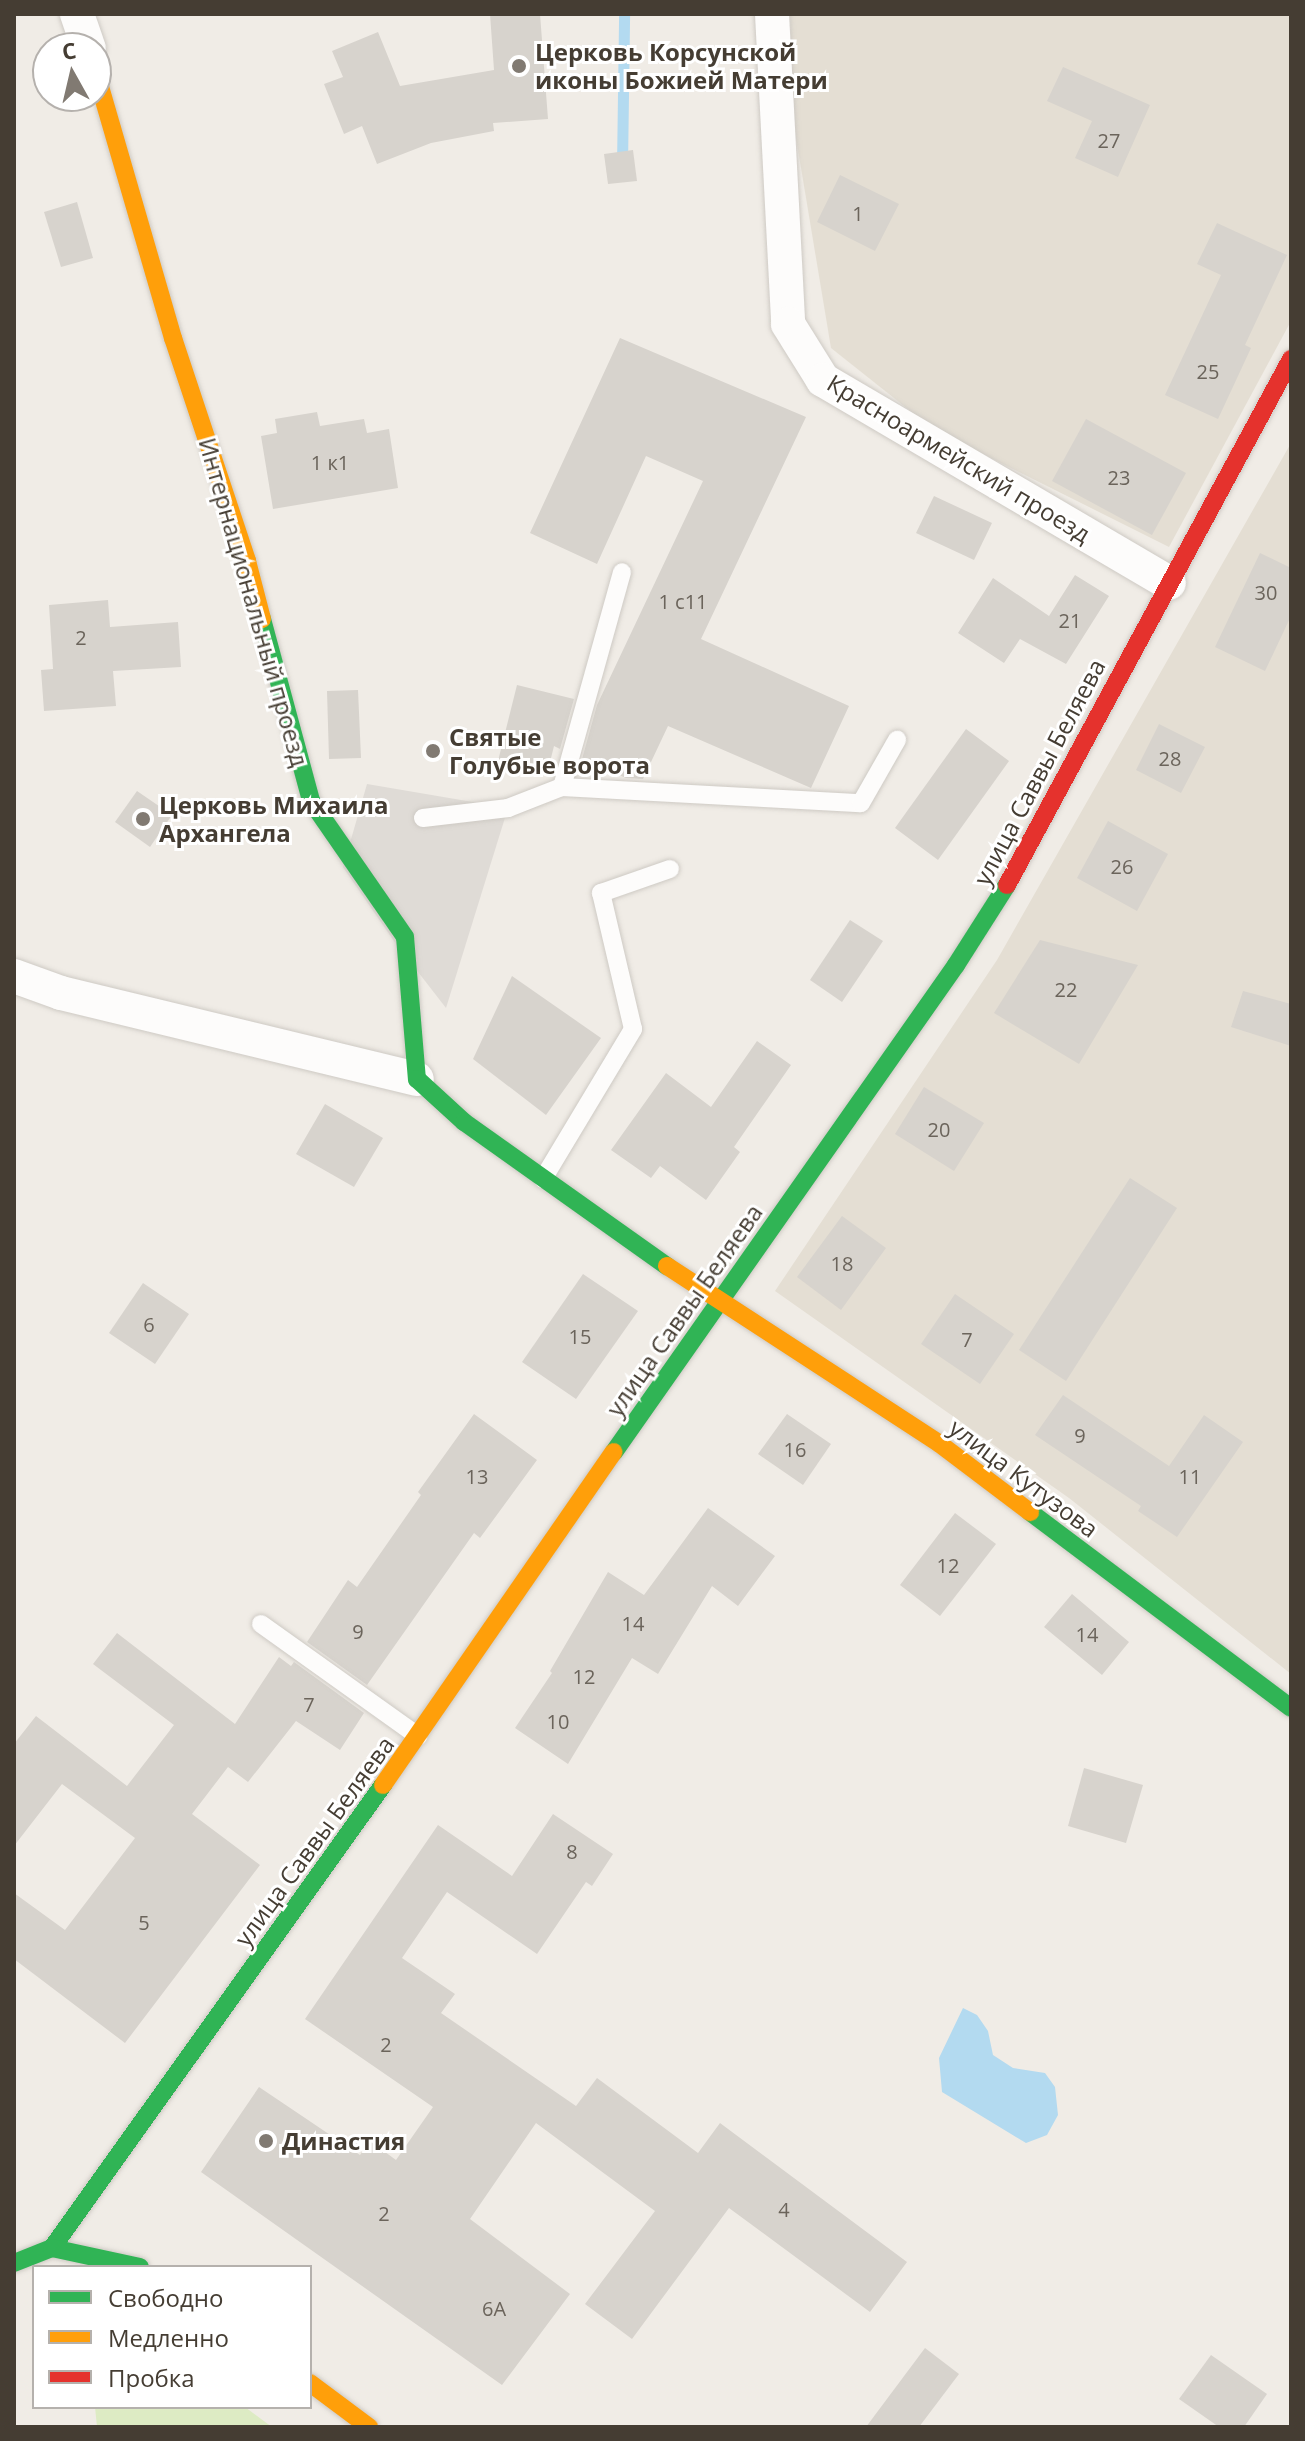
<!DOCTYPE html>
<html>
<head>
<meta charset="utf-8">
<style>
	body { margin:0 }
	#map { position:relative; width:1305px; height:2441px; overflow:hidden; background:#f0ece6; font-family:"Open Sans",sans-serif }
	div>[style] { position:absolute }
	[style*='--x'] { left:calc(var(--x)*1px); top:calc(var(--y)*1px); width:calc(var(--w)*1px); rotate:calc(var(--a)*1deg) }
	.residential>* { inset:0; background:#e4ded3 }
	.green>* { inset:0; background:#ddebc4 }
	.parking>* { inset:0; background:#dfdbd6 }
	.water>* { inset:0; background:#b3daf0 }
	.stream>* { height:11px; margin:-5.5px; padding:0 5.5px; transform-origin:5.5px; border-radius:5.5px; background:#b3daf0 }
	.building>* { inset:0; background:#d7d3cd }
	.roads { filter:drop-shadow(0 0 2px #cecac4) drop-shadow(0 0 2px #cecac4) }
	.lane>* { height:18px; margin:-9px; padding:0 9px; transform-origin:9px; border-radius:9px; background:#fdfcfb }
	.street>* { height:34px; margin:-17px; padding:0 17px; transform-origin:17px; border-radius:17px; background:#fdfcfb }
	.fast>* { height:18px; margin:-9px; padding:0 9px; transform-origin:9px; border-radius:9px; background:#30b455 }
	.slow>* { height:18px; margin:-9px; padding:0 9px; transform-origin:9px; border-radius:9px; background:#ff9f0a }
	.jam>* { height:18px; margin:-9px; padding:0 9px; transform-origin:9px; border-radius:9px; background:#e5322d }
	.dots>* { width:22px; height:22px; translate:-50% -50%; box-sizing:border-box; border:4px solid #fff; border-radius:50% }
	span { translate:-50% -50%; white-space:nowrap; text-align:center; line-height:1.15; -webkit-text-stroke:6px #fff; paint-order:stroke }
	.number-label { font-size:20px; color:#6b645b }
	.number-label span { -webkit-text-stroke-width:0 }
	.poi-label { font-size:24px; color:#453d33; font-weight:700 }
	.left { translate:0 -50%; text-align:left }
	.street-label { font-size:24px; color:#453d33 }
	.frame { position:absolute; inset:0; border:16px solid #453d33; pointer-events:none }
	.legend { position:absolute; left:32px; top:2265px; width:280px; height:144px; box-sizing:border-box; background:#fff; border:2px solid #b5b1ad; margin:0; padding:10px 14px; list-style:none; font-size:24px; color:#453d33 }
	.legend li { display:flex; align-items:center; gap:16px; height:40px }
	.legend b { width:40px; border:2px solid #b5b1ad }
	.north { position:absolute; left:32px; top:32px; width:80px; height:80px; box-sizing:border-box; background:#fff; border:2px solid #b5b1ad; border-radius:50%; rotate:352deg; font-size:22px; font-weight:700; line-height:32px; text-align:center; color:#453d33 }
	.north::after { content:''; display:block; margin:auto; width:28px; height:36px; background:#817a72; clip-path:polygon(50% 0,100% 100%,50% 72%,0 100%) }
</style>
</head>
<body>
<div id="map">
	<div class="residential">
		<div style="clip-path:polygon(790px 14px,1291px 14px,1291px 321px,1169px 547px,933px 429px,831px 348px,794px 126px)"></div>
		<div style="clip-path:polygon(1291px 443px,1291px 1674px,1069px 1498px,775px 1291px,997px 960px)"></div>
	</div>
	<div class="green">
		<div style="clip-path:polygon(95px 2407px,245px 2407px,272px 2427px,97px 2427px)"></div>
	</div>
	<div class="parking">
		<div style="clip-path:polygon(367px 784px,508px 808px,446px 1008px,394px 941px,343px 867px)"></div>
	</div>
	<div class="water">
		<div style="clip-path:polygon(963px 2008px,977px 2015px,988px 2031px,993px 2055px,1013px 2068px,1045px 2073px,1055px 2087px,1058px 2115px,1047px 2135px,1026px 2143px,942px 2092px,939px 2058px)"></div>
	</div>
	<div class="stream">
		<div style="--x:622;--y:166;--w:152;--a:-89.2"></div>
	</div>
	<div class="building">
		<div style="clip-path:polygon(490px 14px,540px 14px,548px 119px,493px 123px,494px 131px,431px 143px,377px 164px,362px 126px,344px 134px,324px 84px,343px 77px,332px 51px,378px 32px,400px 86px,494px 70px)"></div>
		<div style="clip-path:polygon(1063px 67px,1150px 105px,1118px 177px,1075px 158px,1092px 121px,1047px 101px)"></div>
		<div style="clip-path:polygon(633px 150px,637px 181px,608px 184px,604px 154px)"></div>
		<div style="clip-path:polygon(840px 175px,899px 204px,875px 251px,817px 222px)"></div>
		<div style="clip-path:polygon(77px 202px,93px 258px,61px 267px,44px 212px)"></div>
		<div style="clip-path:polygon(1217px 223px,1287px 255px,1245px 345px,1251px 348px,1218px 419px,1165px 395px,1221px 275px,1197px 264px)"></div>
		<div style="clip-path:polygon(620px 338px,806px 417px,701px 639px,849px 706px,811px 788px,668px 726px,643px 779px,626px 778px,582px 759px,597px 705px,703px 481px,646px 456px,597px 564px,530px 533px)"></div>
		<div style="clip-path:polygon(317px 412px,320px 426px,364px 419px,367px 433px,389px 429px,398px 488px,273px 509px,261px 436px,277px 433px,275px 419px)"></div>
		<div style="clip-path:polygon(1086px 419px,1186px 473px,1152px 535px,1052px 481px)"></div>
		<div style="clip-path:polygon(934px 496px,992px 523px,974px 560px,916px 533px)"></div>
		<div style="clip-path:polygon(1260px 553px,1291px 568px,1291px 616px,1265px 671px,1215px 647px)"></div>
		<div style="clip-path:polygon(1075px 575px,1109px 596px,1066px 664px,1020px 639px,1004px 663px,958px 633px,993px 578px,1049px 616px)"></div>
		<div style="clip-path:polygon(108px 600px,110px 627px,178px 622px,181px 667px,113px 671px,116px 706px,44px 711px,41px 670px,53px 669px,49px 605px)"></div>
		<div style="clip-path:polygon(517px 685px,574px 699px,560px 749px,554px 746px,547px 774px,498px 761px)"></div>
		<div style="clip-path:polygon(358px 690px,361px 758px,329px 759px,327px 691px)"></div>
		<div style="clip-path:polygon(1159px 724px,1205px 747px,1181px 793px,1136px 770px)"></div>
		<div style="clip-path:polygon(966px 729px,1009px 761px,938px 860px,895px 828px)"></div>
		<div style="clip-path:polygon(137px 791px,172px 815px,150px 847px,115px 822px)"></div>
		<div style="clip-path:polygon(1108px 821px,1168px 854px,1137px 911px,1077px 878px)"></div>
		<div style="clip-path:polygon(850px 920px,883px 941px,842px 1002px,810px 980px)"></div>
		<div style="clip-path:polygon(1040px 940px,1138px 965px,1079px 1064px,994px 1013px)"></div>
		<div style="clip-path:polygon(512px 976px,601px 1038px,546px 1115px,473px 1059px)"></div>
		<div style="clip-path:polygon(1243px 991px,1291px 1004px,1291px 1046px,1231px 1027px)"></div>
		<div style="clip-path:polygon(757px 1041px,791px 1065px,734px 1147px,740px 1152px,706px 1200px,660px 1166px,651px 1178px,611px 1150px,666px 1073px,711px 1107px)"></div>
		<div style="clip-path:polygon(924px 1087px,984px 1123px,954px 1171px,895px 1134px)"></div>
		<div style="clip-path:polygon(325px 1104px,383px 1138px,354px 1187px,296px 1154px)"></div>
		<div style="clip-path:polygon(1130px 1178px,1177px 1208px,1066px 1381px,1019px 1350px)"></div>
		<div style="clip-path:polygon(842px 1216px,886px 1248px,841px 1310px,797px 1277px)"></div>
		<div style="clip-path:polygon(583px 1274px,638px 1311px,576px 1399px,522px 1362px)"></div>
		<div style="clip-path:polygon(143px 1283px,189px 1314px,155px 1364px,109px 1333px)"></div>
		<div style="clip-path:polygon(955px 1294px,1014px 1334px,980px 1384px,921px 1344px)"></div>
		<div style="clip-path:polygon(1063px 1395px,1169px 1466px,1204px 1415px,1243px 1442px,1177px 1537px,1138px 1511px,1141px 1506px,1035px 1435px)"></div>
		<div style="clip-path:polygon(474px 1414px,537px 1460px,480px 1538px,474px 1533px,367px 1685px,307px 1642px,348px 1580px,357px 1587px,421px 1495px,418px 1492px)"></div>
		<div style="clip-path:polygon(787px 1414px,831px 1444px,803px 1485px,758px 1454px)"></div>
		<div style="clip-path:polygon(708px 1508px,775px 1556px,738px 1606px,712px 1586px,658px 1674px,632px 1658px,568px 1764px,515px 1728px,552px 1673px,550px 1671px,608px 1572px,644px 1595px)"></div>
		<div style="clip-path:polygon(955px 1513px,996px 1544px,940px 1616px,900px 1585px)"></div>
		<div style="clip-path:polygon(1072px 1594px,1129px 1642px,1102px 1675px,1044px 1627px)"></div>
		<div style="clip-path:polygon(117px 1633px,235px 1724px,279px 1657px,291px 1666px,294px 1662px,364px 1713px,340px 1750px,296px 1721px,248px 1782px,228px 1767px,192px 1814px,260px 1865px,125px 2043px,14px 1959px,14px 1893px,65px 1930px,135px 1838px,62px 1784px,14px 1846px,14px 1744px,36px 1716px,127px 1786px,174px 1725px,93px 1664px)"></div>
		<div style="clip-path:polygon(1084px 1768px,1143px 1785px,1126px 1843px,1068px 1826px)"></div>
		<div style="clip-path:polygon(553px 1814px,613px 1854px,592px 1886px,586px 1882px,537px 1954px,447px 1892px,402px 1958px,455px 1994px,441px 2013px,576px 2106px,597px 2078px,698px 2153px,720px 2123px,907px 2262px,870px 2312px,729px 2208px,632px 2339px,585px 2304px,655px 2211px,536px 2123px,470px 2219px,570px 2294px,502px 2385px,201px 2172px,259px 2087px,360px 2155px,370px 2141px,396px 2160px,433px 2107px,305px 2019px,438px 1825px,512px 1876px)"></div>
		<div style="clip-path:polygon(925px 2348px,959px 2374px,919px 2427px,866px 2427px)"></div>
		<div style="clip-path:polygon(1211px 2355px,1267px 2394px,1244px 2427px,1219px 2427px,1179px 2399px)"></div>
	</div>
	<div class="roads">
		<div class="lane">
			<div style="--x:562;--y:787;--w:299;--a:3.1"></div>
			<div style="--x:861;--y:803;--w:73;--a:-60.3"></div>
			<div style="--x:423;--y:818;--w:86;--a:-6.7"></div>
			<div style="--x:508;--y:808;--w:58;--a:-21.3"></div>
			<div style="--x:562;--y:787;--w:223;--a:-74.4"></div>
			<div style="--x:543;--y:1179;--w:175;--a:-59"></div>
			<div style="--x:633;--y:1029;--w:140;--a:-103.2"></div>
			<div style="--x:601;--y:893;--w:73;--a:-19.2"></div>
			<div style="--x:261;--y:1624;--w:193;--a:35.5"></div>
		</div>
		<div class="street">
			<div style="--x:77;--y:14;--w:36;--a:71"></div>
			<div style="--x:772;--y:14;--w:310;--a:87"></div>
			<div style="--x:788;--y:324;--w:66;--a:58"></div>
			<div style="--x:823;--y:380;--w:401;--a:30.4"></div>
			<div style="--x:14;--y:976;--w:50;--a:19.9"></div>
			<div style="--x:61;--y:993;--w:366;--a:13.6"></div>
		</div>
		<div class="fast">
			<div style="--x:262;--y:619;--w:188;--a:74.9"></div>
			<div style="--x:311;--y:801;--w:165;--a:55.3"></div>
			<div style="--x:405;--y:937;--w:143;--a:85.2"></div>
			<div style="--x:417;--y:1079;--w:64;--a:42.5"></div>
			<div style="--x:464;--y:1122;--w:249;--a:35.4"></div>
			<div style="--x:614;--y:1452;--w:595;--a:-54.92"></div>
			<div style="--x:956;--y:965;--w:95;--a:-57.5"></div>
			<div style="--x:1030;--y:1512;--w:326;--a:36.9"></div>
			<div style="--x:52;--y:2248;--w:569;--a:-54.44"></div>
			<div style="--x:14;--y:2263;--w:41;--a:-21.5"></div>
			<div style="--x:52;--y:2248;--w:90;--a:12.2"></div>
		</div>
		<div class="slow">
			<div style="--x:96;--y:73;--w:276;--a:73.8"></div>
			<div style="--x:173;--y:338;--w:235;--a:71.6"></div>
			<div style="--x:247;--y:561;--w:60;--a:75.5"></div>
			<div style="--x:667;--y:1266;--w:326;--a:33.1"></div>
			<div style="--x:940;--y:1444;--w:113;--a:37.1"></div>
			<div style="--x:383;--y:1785;--w:405;--a:-55.3"></div>
			<div style="--x:310;--y:2383;--w:74;--a:36.7"></div>
		</div>
		<div class="jam">
			<div style="--x:1007;--y:885;--w:598;--a:-61.63"></div>
		</div>
	</div>
	<div class="dots">
		<div style="left:519px;top:66px;background:#817a72"></div>
		<div style="left:433px;top:751px;background:#817a72"></div>
		<div style="left:143px;top:819px;background:#817a72"></div>
		<div style="left:266px;top:2141px;background:#817a72"></div>
	</div>
	<div class="number-label">
		<span style="left:1109px;top:140px">27</span>
		<span style="left:858px;top:213px">1</span>
		<span style="left:1208px;top:371px">25</span>
		<span style="left:330px;top:462px">1 к1</span>
		<span style="left:1119px;top:477px">23</span>
		<span style="left:1266px;top:592px">30</span>
		<span style="left:683px;top:601px">1 с11</span>
		<span style="left:1070px;top:620px">21</span>
		<span style="left:81px;top:637px">2</span>
		<span style="left:1170px;top:758px">28</span>
		<span style="left:1122px;top:866px">26</span>
		<span style="left:1066px;top:989px">22</span>
		<span style="left:939px;top:1129px">20</span>
		<span style="left:842px;top:1263px">18</span>
		<span style="left:149px;top:1324px">6</span>
		<span style="left:580px;top:1336px">15</span>
		<span style="left:967px;top:1339px">7</span>
		<span style="left:1080px;top:1435px">9</span>
		<span style="left:795px;top:1449px">16</span>
		<span style="left:477px;top:1476px">13</span>
		<span style="left:1190px;top:1476px">11</span>
		<span style="left:948px;top:1565px">12</span>
		<span style="left:633px;top:1623px">14</span>
		<span style="left:358px;top:1631px">9</span>
		<span style="left:1087px;top:1634px">14</span>
		<span style="left:584px;top:1676px">12</span>
		<span style="left:309px;top:1704px">7</span>
		<span style="left:558px;top:1721px">10</span>
		<span style="left:572px;top:1851px">8</span>
		<span style="left:144px;top:1922px">5</span>
		<span style="left:386px;top:2044px">2</span>
		<span style="left:784px;top:2209px">4</span>
		<span style="left:384px;top:2213px">2</span>
		<span style="left:494px;top:2308px">6А</span>
	</div>
	<div class="poi-label">
		<span class="left" style="left:535px;top:66px">Церковь Корсунской<br>иконы Божией Матери</span>
		<span class="left" style="left:449px;top:751px">Святые<br>Голубые ворота</span>
		<span class="left" style="left:159px;top:819px">Церковь Михаила<br>Архангела</span>
		<span class="left" style="left:282px;top:2141px">Династия</span>
	</div>
	<div class="street-label">
		<span style="left:959px;top:458px;rotate:31deg">Красноармейский проезд</span>
		<span style="left:254px;top:602px;rotate:74deg">Интернациональный проезд</span>
		<span style="left:1039px;top:772px;rotate:-62deg">улица Саввы Беляева</span>
		<span style="left:684px;top:1310px;rotate:-55deg">улица Саввы Беляева</span>
		<span style="left:1024px;top:1478px;rotate:37deg">улица Кутузова</span>
		<span style="left:314px;top:1841px;rotate:-54deg">улица Саввы Беляева</span>
	</div>
	<div class="frame"></div>
	<ul class="legend">
	<li><b style="height:10px;background:#30b455"></b>Свободно</li>
	<li><b style="height:10px;background:#ff9f0a"></b>Медленно</li>
	<li><b style="height:10px;background:#e5322d"></b>Пробка</li>
	</ul>
	<div class="north">С</div>
</div>
</body>
</html>
